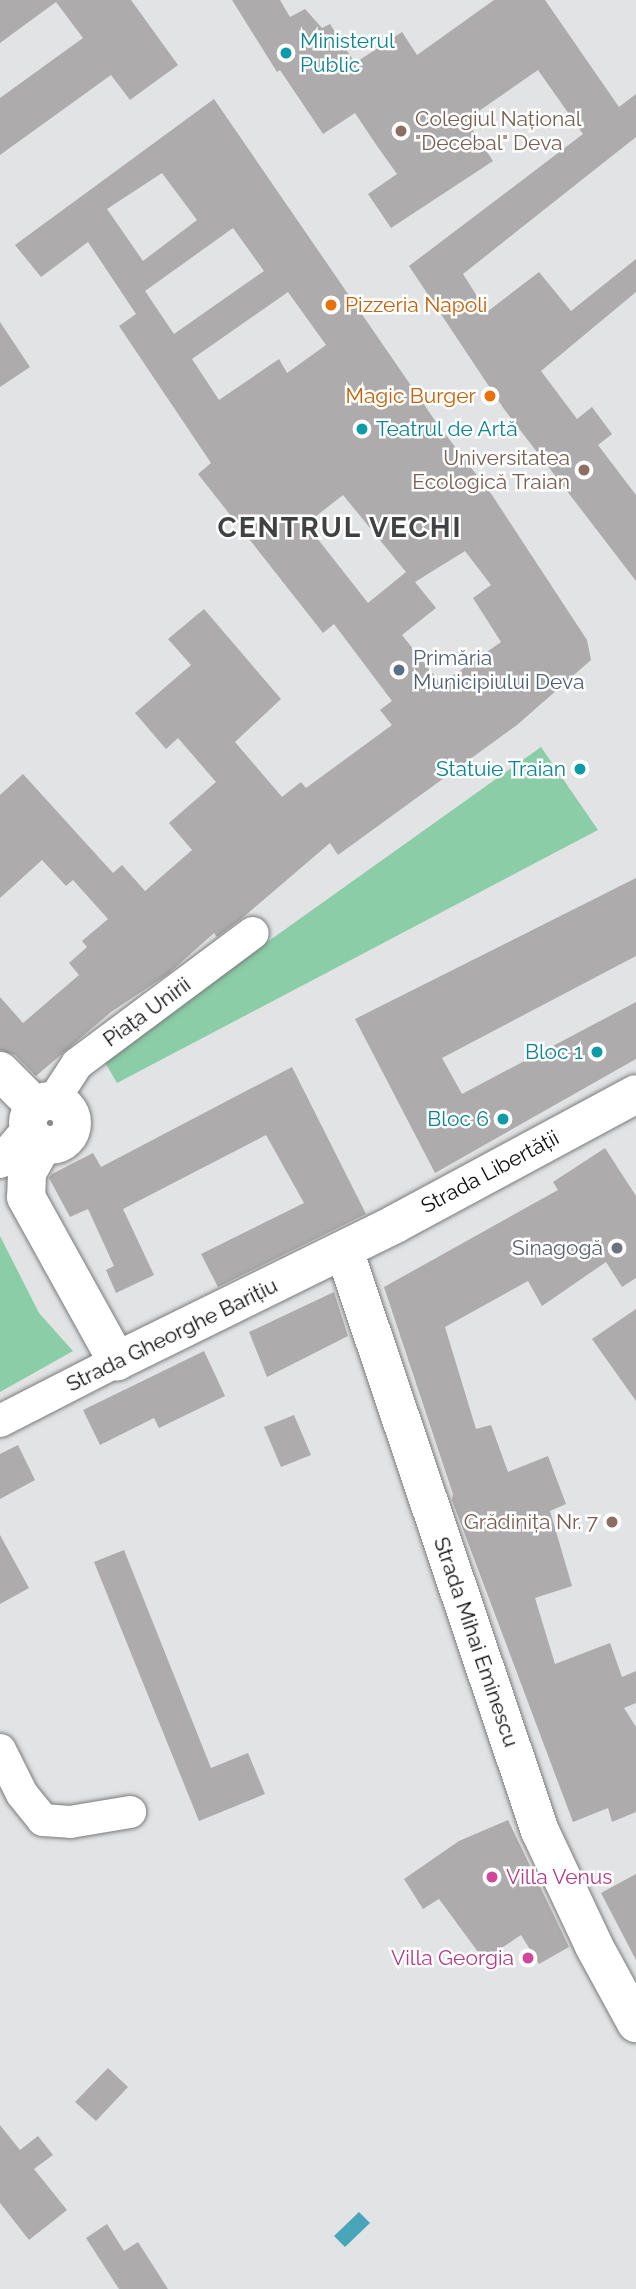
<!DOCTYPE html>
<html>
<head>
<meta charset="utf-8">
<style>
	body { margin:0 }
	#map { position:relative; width:636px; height:2289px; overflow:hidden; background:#e2e3e4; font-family:Raleway,sans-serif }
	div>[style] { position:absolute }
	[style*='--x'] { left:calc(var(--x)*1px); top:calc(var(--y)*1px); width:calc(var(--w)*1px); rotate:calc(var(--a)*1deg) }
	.green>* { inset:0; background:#8acda7 }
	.water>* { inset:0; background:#49a5b9 }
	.building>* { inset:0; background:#adabac }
	.roads { filter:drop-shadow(0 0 2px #7a7b7c) drop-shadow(0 0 2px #7a7b7c) }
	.minor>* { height:32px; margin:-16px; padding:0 16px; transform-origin:16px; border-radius:16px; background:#fff }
	.tertiary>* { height:38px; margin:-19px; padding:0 19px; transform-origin:19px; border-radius:19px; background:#fff }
	.tertiary>.ring { margin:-19px; padding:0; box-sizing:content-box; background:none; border:38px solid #fff; border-radius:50% }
	.dots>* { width:19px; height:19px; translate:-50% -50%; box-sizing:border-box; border:4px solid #fff; border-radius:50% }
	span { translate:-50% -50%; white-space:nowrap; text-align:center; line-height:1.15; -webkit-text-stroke:5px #fff; paint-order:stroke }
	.culture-label { font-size:21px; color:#0d838f }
	.left { translate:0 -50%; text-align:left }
	.right { translate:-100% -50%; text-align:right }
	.education-label { font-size:21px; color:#785e54 }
	.food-label { font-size:21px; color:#c56008 }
	.service-label { font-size:21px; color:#4e5e75 }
	.street-label { font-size:21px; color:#0c0c0c }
	.worship-label { font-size:21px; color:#5b616d }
	.hotel-label { font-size:21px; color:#b23c85 }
	.district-label { font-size:28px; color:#404142; font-weight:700; letter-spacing:2px }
</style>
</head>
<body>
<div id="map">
	<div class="green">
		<div style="clip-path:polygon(541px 747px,598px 830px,117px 1083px,103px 1059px)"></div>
		<div style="clip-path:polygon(0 1236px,39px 1313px,73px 1351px,0 1392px)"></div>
	</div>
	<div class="water">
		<div style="clip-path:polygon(359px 2212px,370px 2223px,345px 2247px,334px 2236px)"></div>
	</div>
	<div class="building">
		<div style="clip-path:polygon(0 0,131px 0,178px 65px,130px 100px,111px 75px,0 155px,0 98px,83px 38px,56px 2px,0 43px)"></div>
		<div style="clip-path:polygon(232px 0,280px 0,290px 17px,305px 9px,322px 28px,330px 24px,355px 63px,402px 32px,417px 55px,494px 0,545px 0,619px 107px,636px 94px,636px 137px,463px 274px,487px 312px,539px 272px,571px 311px,636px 259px,636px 292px,541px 371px,577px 419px,592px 407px,612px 434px,598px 445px,636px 495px,636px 581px,504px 409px,409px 266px,583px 134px,538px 70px,466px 120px,493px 161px,391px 228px,368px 194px,397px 174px,377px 146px,355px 113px,323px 134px,280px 70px,277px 72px)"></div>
		<div style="clip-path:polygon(evenodd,214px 99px,436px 422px,492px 495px,587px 640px,591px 660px,517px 725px,338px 855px,330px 843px,241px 919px,217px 937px,214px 933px,168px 974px,111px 1012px,36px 1076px,15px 1055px,0 1050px,0 997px,23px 1023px,79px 975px,69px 963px,87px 947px,82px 941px,108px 919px,73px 880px,66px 886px,42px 860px,0 898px,0 795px,23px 774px,113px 873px,122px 865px,145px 891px,192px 850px,169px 823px,216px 782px,178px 738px,166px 749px,135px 713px,191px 665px,168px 639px,204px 609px,281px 699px,235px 742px,282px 797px,301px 782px,306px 788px,392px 725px,380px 710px,392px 701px,334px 624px,323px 633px,198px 474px,211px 463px,119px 326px,136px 314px,88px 242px,41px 277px,15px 245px,214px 99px,162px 173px,197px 220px,143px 261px,107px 209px,162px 173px,214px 99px,233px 228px,264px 271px,174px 334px,145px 291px,233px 228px,214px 99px,288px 292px,326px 345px,287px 373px,279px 359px,219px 400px,192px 359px,288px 292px,214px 99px,343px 495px,406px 572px,368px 603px,306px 524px,343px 495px,214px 99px,465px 551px,491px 585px,473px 598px,501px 642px,441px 684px,402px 635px,436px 608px,415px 582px,465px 551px)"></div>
		<div style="clip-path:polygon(0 322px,30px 367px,0 387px)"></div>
		<div style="clip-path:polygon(636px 878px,636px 956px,442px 1058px,462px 1094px,636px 1002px,636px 1059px,435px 1173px,355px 1019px)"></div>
		<div style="clip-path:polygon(292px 1067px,366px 1214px,218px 1287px,201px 1254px,304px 1203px,266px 1135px,123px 1209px,154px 1275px,116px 1293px,106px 1270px,114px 1266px,88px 1209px,70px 1217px,49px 1178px,52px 1174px,93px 1153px,101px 1167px)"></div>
		<div style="clip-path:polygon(605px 1148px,636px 1196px,636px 1278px,622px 1287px,606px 1262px,542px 1306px,528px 1281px,445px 1327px,476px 1429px,491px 1425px,508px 1472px,548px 1456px,566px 1504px,550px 1511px,572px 1586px,535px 1598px,555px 1664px,610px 1643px,622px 1677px,636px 1671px,636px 1703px,624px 1708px,636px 1727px,636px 1812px,612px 1822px,608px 1808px,573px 1822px,452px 1500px,453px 1494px,384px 1287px,558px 1190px,553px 1182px)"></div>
		<div style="clip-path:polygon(334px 1292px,348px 1336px,267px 1377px,249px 1332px)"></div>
		<div style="clip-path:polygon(636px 1309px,636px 1401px,592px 1339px)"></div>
		<div style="clip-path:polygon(204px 1351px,225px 1396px,159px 1428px,154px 1418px,100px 1445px,83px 1410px)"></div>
		<div style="clip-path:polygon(294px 1415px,311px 1455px,281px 1467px,264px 1427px)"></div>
		<div style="clip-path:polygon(18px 1445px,35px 1480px,0 1499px,0 1454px)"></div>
		<div style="clip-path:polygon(0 1535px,29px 1588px,0 1604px)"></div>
		<div style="clip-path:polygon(124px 1550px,211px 1768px,248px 1753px,265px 1794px,199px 1821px,94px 1562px)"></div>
		<div style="clip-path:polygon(508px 1820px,569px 1947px,539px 1964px,521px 1935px,484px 1960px,439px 1899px,423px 1909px,404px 1879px,459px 1841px)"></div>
		<div style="clip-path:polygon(636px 1874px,636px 1960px,601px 1893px)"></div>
		<div style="clip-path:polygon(108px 2068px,128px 2087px,96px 2121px,75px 2102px)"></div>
		<div style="clip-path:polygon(0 2125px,20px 2150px,38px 2136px,53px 2155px,34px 2169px,67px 2210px,29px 2240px,0 2203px)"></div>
		<div style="clip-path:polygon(107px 2224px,124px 2251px,138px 2242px,168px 2289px,119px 2289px,86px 2238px)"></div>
	</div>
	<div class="roads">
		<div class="minor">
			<div style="--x:53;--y:1101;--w:44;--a:-57"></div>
			<div style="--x:77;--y:1064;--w:219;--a:-36.7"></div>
			<div style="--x:0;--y:1162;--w:43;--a:-49.7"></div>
			<div style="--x:0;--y:1421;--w:131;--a:-27.1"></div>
			<div style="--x:0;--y:1750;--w:49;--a:63.4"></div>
			<div style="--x:22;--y:1794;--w:33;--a:51"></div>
			<div style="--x:43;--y:1820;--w:27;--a:4"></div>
			<div style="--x:70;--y:1822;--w:61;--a:-9.5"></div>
		</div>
		<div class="tertiary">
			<div style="--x:0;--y:1071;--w:49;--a:45"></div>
			<div class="ring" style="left:28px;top:1101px;width:6px;height:6px"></div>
			<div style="--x:43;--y:1144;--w:33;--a:119"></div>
			<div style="--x:27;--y:1173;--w:24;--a:92"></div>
			<div style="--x:26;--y:1197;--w:188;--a:61"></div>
			<div style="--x:117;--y:1361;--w:310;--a:-26.2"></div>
			<div style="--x:395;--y:1224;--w:274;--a:-28.3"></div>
			<div style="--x:344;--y:1250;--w:613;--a:71.36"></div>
			<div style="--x:540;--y:1831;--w:127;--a:64.8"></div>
			<div style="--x:594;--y:1946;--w:88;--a:61.4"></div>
		</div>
	</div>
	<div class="dots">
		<div style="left:286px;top:53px;background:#0f9aa8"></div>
		<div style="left:401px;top:131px;background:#8d6e63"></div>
		<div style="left:331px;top:305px;background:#e8710a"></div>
		<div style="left:490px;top:396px;background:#e8710a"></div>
		<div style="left:362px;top:429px;background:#0f9aa8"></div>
		<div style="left:584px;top:470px;background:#8d6e63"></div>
		<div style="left:399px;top:670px;background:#5c6f8a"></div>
		<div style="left:580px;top:769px;background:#0f9aa8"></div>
		<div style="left:597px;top:1052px;background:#0f9aa8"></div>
		<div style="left:503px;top:1119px;background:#0f9aa8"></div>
		<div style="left:617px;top:1248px;background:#6b7280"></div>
		<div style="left:612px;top:1522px;background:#8d6e63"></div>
		<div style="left:492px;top:1877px;background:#d1479c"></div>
		<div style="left:528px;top:1958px;background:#d1479c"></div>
	</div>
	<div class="culture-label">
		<span class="left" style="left:300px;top:53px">Ministerul<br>Public</span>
		<span class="left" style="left:376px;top:429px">Teatrul de Artă</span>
		<span class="right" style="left:566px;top:769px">Statuie Traian</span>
		<span class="right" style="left:583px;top:1052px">Bloc 1</span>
		<span class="right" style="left:489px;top:1119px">Bloc 6</span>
	</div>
	<div class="education-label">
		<span class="left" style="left:415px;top:131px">Colegiul Național<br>"Decebal" Deva</span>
		<span class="right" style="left:570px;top:470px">Universitatea<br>Ecologică Traian</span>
		<span class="right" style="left:598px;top:1522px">Grădinița Nr. 7</span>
	</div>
	<div class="food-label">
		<span class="left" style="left:345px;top:305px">Pizzeria Napoli</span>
		<span class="right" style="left:476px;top:396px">Magic Burger</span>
	</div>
	<div class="service-label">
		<span class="left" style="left:413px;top:670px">Primăria<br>Municipiului Deva</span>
	</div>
	<div class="street-label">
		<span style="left:147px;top:1012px;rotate:-36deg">Piața Unirii</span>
		<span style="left:490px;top:1172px;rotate:-28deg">Strada Libertății</span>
		<span style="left:172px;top:1335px;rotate:-26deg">Strada Gheorghe Barițiu</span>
		<span style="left:476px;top:1642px;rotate:71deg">Strada Mihai Eminescu</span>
	</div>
	<div class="worship-label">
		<span class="right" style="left:603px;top:1248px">Sinagogă</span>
	</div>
	<div class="hotel-label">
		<span class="left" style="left:506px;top:1877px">Villa Venus</span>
		<span class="right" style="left:514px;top:1958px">Villa Georgia</span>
	</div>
	<div class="district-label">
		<span style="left:340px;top:528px">CENTRUL VECHI</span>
	</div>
</div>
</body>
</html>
